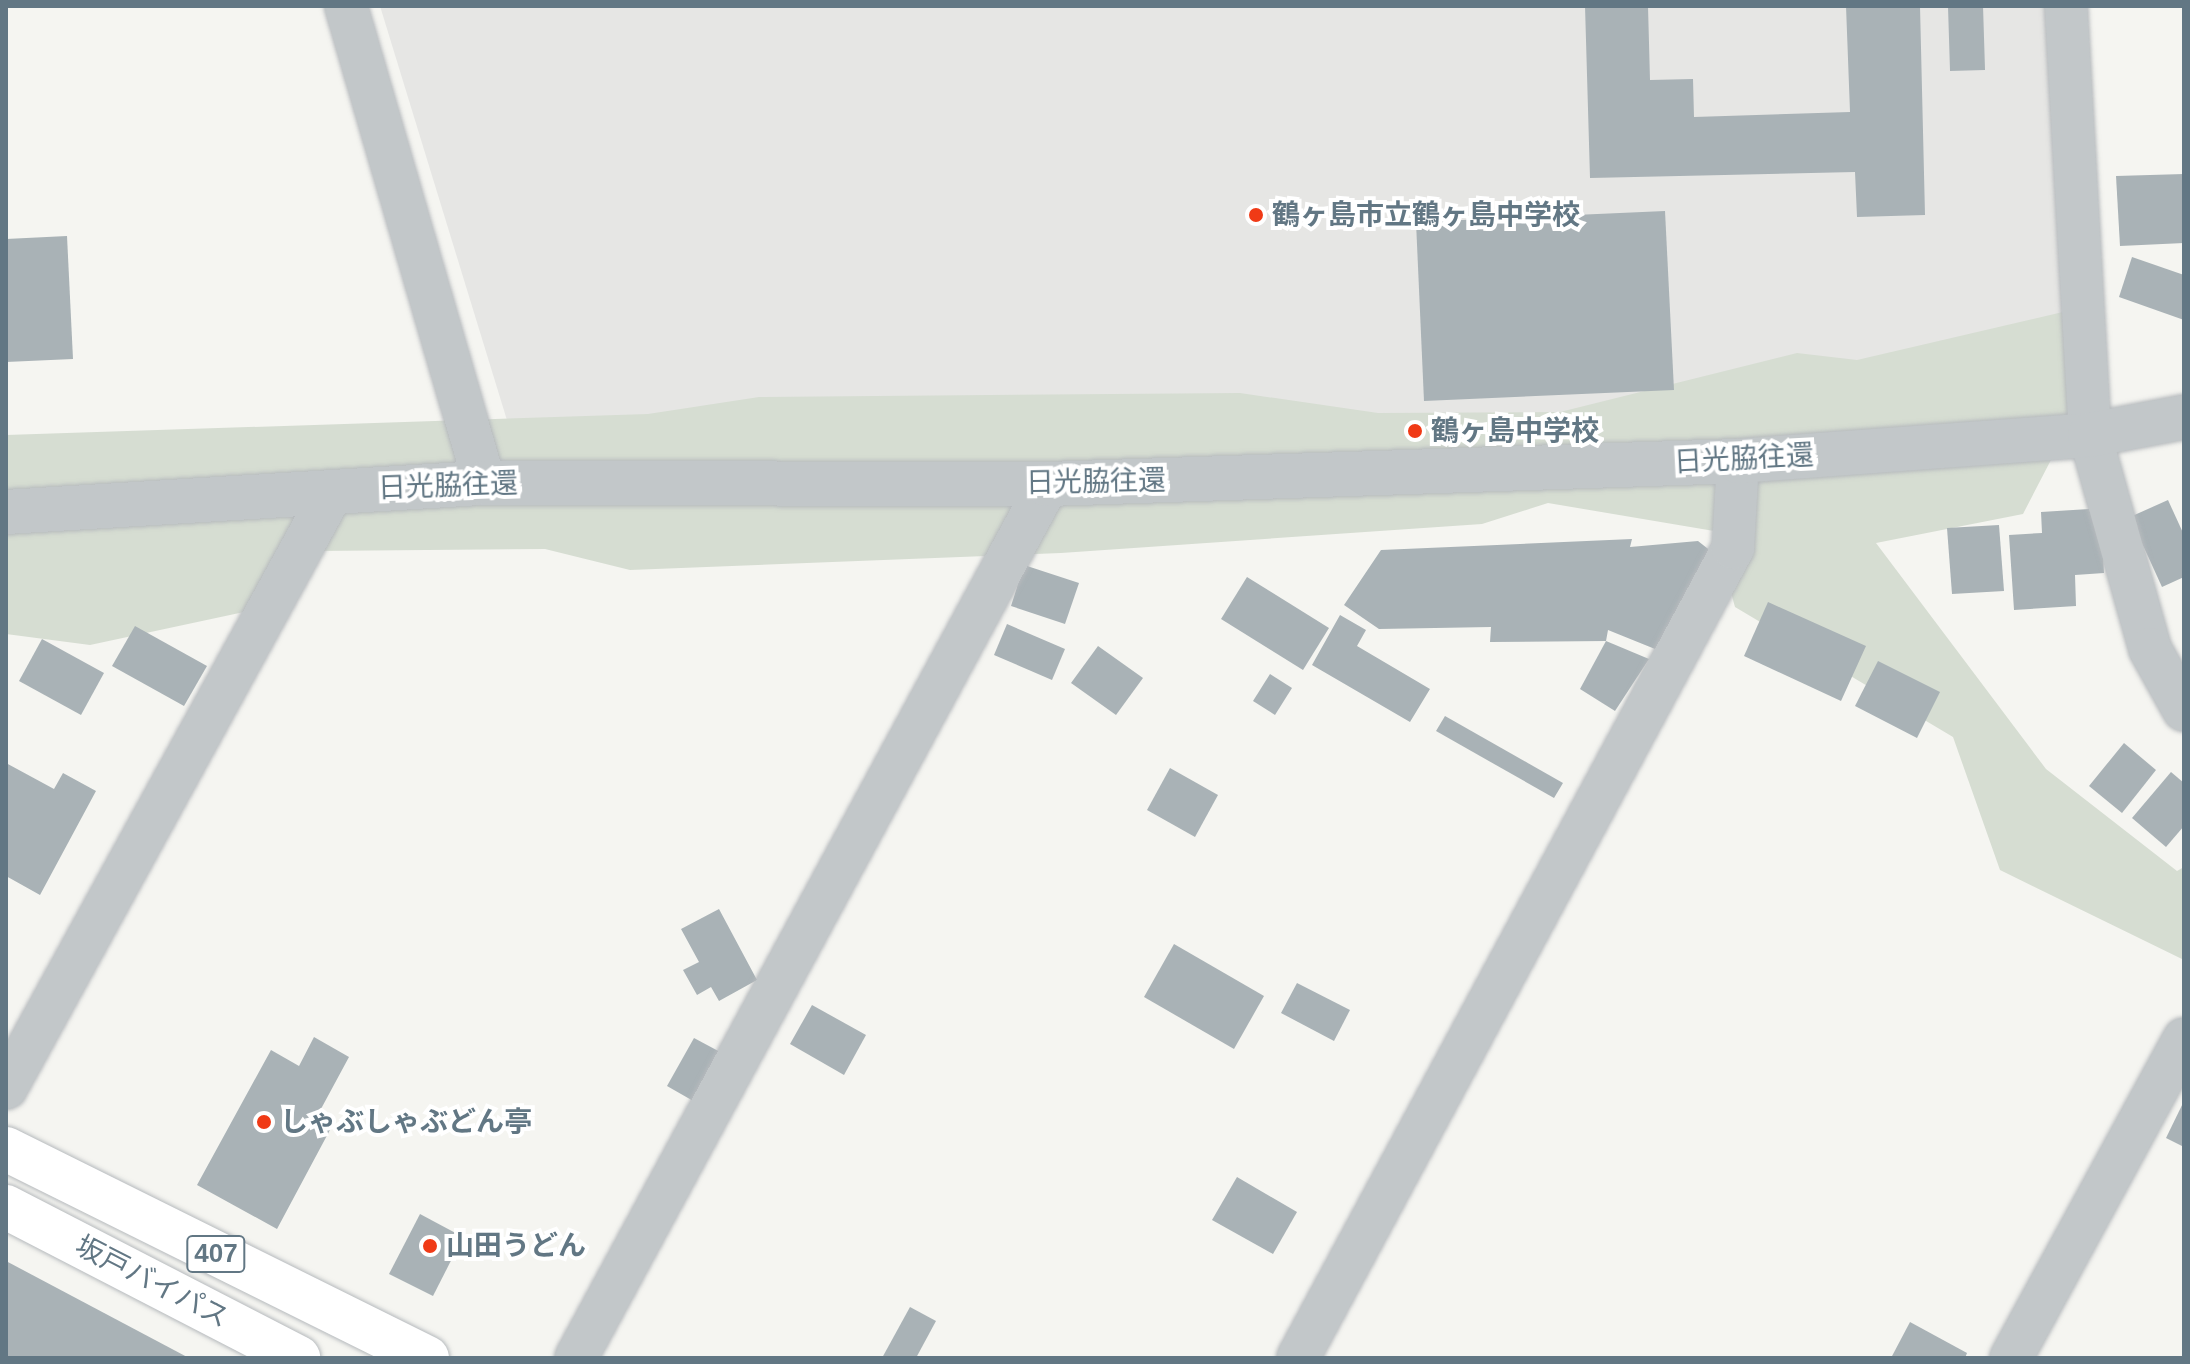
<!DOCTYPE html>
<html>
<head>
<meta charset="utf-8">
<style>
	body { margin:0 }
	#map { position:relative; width:2190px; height:1364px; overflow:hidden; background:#f5f5f1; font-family:Arial,"Noto Sans JP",sans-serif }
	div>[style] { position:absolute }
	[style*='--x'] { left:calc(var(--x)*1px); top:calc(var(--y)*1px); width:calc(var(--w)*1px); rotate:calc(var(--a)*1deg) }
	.built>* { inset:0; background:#e6e6e4 }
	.green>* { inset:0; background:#d6ddd2 }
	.building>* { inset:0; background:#a9b2b6 }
	.roads { filter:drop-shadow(0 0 2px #b6babd) drop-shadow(0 0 2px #b6babd) }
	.minor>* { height:42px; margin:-21px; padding:0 21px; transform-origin:21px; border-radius:21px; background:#c2c7c9 }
	.tertiary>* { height:44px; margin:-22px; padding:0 22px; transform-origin:22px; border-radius:22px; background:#c2c7c9 }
	.trunk>* { height:44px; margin:-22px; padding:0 22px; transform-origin:22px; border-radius:22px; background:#fff }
	.dots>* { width:22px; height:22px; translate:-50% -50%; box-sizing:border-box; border:4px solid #fff; border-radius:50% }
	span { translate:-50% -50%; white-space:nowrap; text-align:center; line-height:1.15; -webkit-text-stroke:8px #fff; paint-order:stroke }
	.shield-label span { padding:2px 6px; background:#fff; border:2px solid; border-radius:6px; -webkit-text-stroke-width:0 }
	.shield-label { font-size:26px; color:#627784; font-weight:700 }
	.poi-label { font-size:28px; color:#627784; font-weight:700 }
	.left { translate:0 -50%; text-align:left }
	.street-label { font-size:28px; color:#627784 }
	.frame { position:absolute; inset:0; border:8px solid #627784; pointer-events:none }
</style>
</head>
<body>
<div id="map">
	<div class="built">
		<div style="clip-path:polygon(380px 6px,2058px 6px,2078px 424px,521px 466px)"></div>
	</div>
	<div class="green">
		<div style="clip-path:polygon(2080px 308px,2099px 423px,2053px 456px,2023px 514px,1876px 543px,2046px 769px,2177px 871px,2184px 867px,2184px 960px,2000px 870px,1953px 737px,1735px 607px,1714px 531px,1548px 503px,1482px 524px,1061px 553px,630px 570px,545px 549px,316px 551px,244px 612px,90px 645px,6px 634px,6px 435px,648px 414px,759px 397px,1240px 393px,1378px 413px,1560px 412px,1797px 353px,1857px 360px)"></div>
	</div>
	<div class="building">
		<div style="clip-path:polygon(1585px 6px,1648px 6px,1650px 80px,1693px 79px,1694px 117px,1850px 112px,1846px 6px,1920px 6px,1925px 215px,1857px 217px,1855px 172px,1590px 178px)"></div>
		<div style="clip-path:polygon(1948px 6px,1983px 6px,1985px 70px,1950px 71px)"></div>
		<div style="clip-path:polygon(2184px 174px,2184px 243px,2120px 246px,2116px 176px)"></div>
		<div style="clip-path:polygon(1665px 211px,1674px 390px,1424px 401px,1416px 222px)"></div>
		<div style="clip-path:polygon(67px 236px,73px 359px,6px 362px,6px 239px)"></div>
		<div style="clip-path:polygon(2132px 257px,2184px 275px,2184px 320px,2119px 297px)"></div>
		<div style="clip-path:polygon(2168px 500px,2184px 535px,2184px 577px,2162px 587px,2130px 517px)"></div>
		<div style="clip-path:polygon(2089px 509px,2102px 535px,2104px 573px,2075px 575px,2076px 606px,2014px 610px,2009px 535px,2042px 533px,2041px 512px)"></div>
		<div style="clip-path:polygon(1999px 525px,2004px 591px,1952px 594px,1947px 528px)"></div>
		<div style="clip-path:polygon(1632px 539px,1630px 547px,1698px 541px,1712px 552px,1655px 649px,1608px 630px,1606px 641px,1490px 642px,1491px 627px,1379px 629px,1344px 605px,1381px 550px)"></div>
		<div style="clip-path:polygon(1024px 565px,1079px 583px,1065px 624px,1011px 606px)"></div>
		<div style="clip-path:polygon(1247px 577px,1329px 628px,1303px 670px,1221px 619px)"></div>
		<div style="clip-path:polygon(1768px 602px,1866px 646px,1841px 701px,1744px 656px)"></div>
		<div style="clip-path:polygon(1340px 615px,1366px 630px,1357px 646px,1430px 689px,1410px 722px,1312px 665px)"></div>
		<div style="clip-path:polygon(1007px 624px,1065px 649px,1052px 680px,994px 655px)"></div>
		<div style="clip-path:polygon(135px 626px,207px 666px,184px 706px,112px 666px)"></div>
		<div style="clip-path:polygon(42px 639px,104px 673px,81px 715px,19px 681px)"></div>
		<div style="clip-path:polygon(1606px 641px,1649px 659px,1615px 711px,1580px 689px)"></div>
		<div style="clip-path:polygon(1098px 646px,1143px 678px,1116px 715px,1071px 683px)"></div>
		<div style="clip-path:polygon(1878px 661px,1940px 692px,1917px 738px,1855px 706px)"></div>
		<div style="clip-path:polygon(1270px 674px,1292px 688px,1275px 715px,1253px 701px)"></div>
		<div style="clip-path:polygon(1445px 716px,1563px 783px,1554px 798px,1436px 731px)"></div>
		<div style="clip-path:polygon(2124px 743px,2156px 770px,2122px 813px,2089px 786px)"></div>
		<div style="clip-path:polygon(6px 763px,54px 789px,63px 773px,96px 791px,40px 895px,6px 876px)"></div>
		<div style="clip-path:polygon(1170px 768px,1218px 795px,1195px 837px,1147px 810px)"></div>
		<div style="clip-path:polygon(2171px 772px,2184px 783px,2184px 826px,2166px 847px,2132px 818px)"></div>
		<div style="clip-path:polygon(719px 909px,757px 980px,719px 1001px,711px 987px,697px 995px,683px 970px,699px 962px,681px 929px)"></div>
		<div style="clip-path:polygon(1174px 944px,1264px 996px,1234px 1049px,1144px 997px)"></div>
		<div style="clip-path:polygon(1297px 983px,1350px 1010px,1334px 1041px,1281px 1013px)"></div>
		<div style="clip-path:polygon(812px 1005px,866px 1035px,844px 1075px,790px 1044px)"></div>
		<div style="clip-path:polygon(314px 1037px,349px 1057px,315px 1120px,331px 1128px,277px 1229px,197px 1185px,271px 1050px,299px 1066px)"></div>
		<div style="clip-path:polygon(694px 1038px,722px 1053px,695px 1102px,667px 1086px)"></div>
		<div style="clip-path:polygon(2184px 1101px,2184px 1147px,2166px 1138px)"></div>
		<div style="clip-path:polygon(1237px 1177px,1297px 1212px,1273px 1254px,1212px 1220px)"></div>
		<div style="clip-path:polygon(420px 1214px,463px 1237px,433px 1296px,389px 1274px)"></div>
		<div style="clip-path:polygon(6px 1261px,189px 1358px,6px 1358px)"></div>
		<div style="clip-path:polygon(910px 1307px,936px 1321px,916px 1358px,882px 1358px)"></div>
		<div style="clip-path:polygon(1910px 1322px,1967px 1353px,1965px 1358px,1891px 1358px)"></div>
	</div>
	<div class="roads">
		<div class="minor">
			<div style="--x:346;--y:6;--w:497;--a:73.8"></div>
			<div style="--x:2066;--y:6;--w:430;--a:86.8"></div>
			<div style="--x:2090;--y:435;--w:222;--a:74.3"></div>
			<div style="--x:2150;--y:649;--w:70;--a:60.9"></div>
			<div style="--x:6;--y:1088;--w:681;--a:-61.29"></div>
			<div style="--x:576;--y:1358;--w:993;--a:-61.63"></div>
			<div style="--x:1298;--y:1358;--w:919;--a:-61.76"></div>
			<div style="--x:1733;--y:548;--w:87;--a:-86.7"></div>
			<div style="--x:2011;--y:1358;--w:363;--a:-61.5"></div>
		</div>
		<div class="tertiary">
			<div style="--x:6;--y:512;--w:480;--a:-3.5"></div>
			<div style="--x:485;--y:483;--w:563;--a:0.1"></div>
			<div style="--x:1048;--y:484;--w:690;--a:-1.91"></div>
			<div style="--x:1738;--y:461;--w:353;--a:-4.2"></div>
			<div style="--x:2090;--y:435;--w:96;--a:-10.8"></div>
		</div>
		<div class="trunk">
			<div style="--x:6;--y:1149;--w:470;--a:26.4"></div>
			<div style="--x:6;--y:1207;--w:329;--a:27.3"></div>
		</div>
	</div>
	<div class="dots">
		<div style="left:1256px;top:215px;background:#f03a16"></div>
		<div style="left:1415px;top:431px;background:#f03a16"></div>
		<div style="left:264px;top:1122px;background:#f03a16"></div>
		<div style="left:430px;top:1246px;background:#f03a16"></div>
	</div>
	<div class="shield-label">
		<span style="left:216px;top:1254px">407</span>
	</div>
	<div class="poi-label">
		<span class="left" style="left:1272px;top:215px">鶴ヶ島市立鶴ヶ島中学校</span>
		<span class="left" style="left:1431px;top:431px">鶴ヶ島中学校</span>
		<span class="left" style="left:280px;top:1122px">しゃぶしゃぶどん亭</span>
		<span class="left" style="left:446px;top:1246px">山田うどん</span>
	</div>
	<div class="street-label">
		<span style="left:1744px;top:459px;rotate:-3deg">日光脇往還</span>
		<span style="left:1096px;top:482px;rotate:-1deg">日光脇往還</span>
		<span style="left:448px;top:486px;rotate:-2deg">日光脇往還</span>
		<span style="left:152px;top:1282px;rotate:27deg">坂戸バイパス</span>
	</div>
	<div class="frame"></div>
</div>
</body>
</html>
